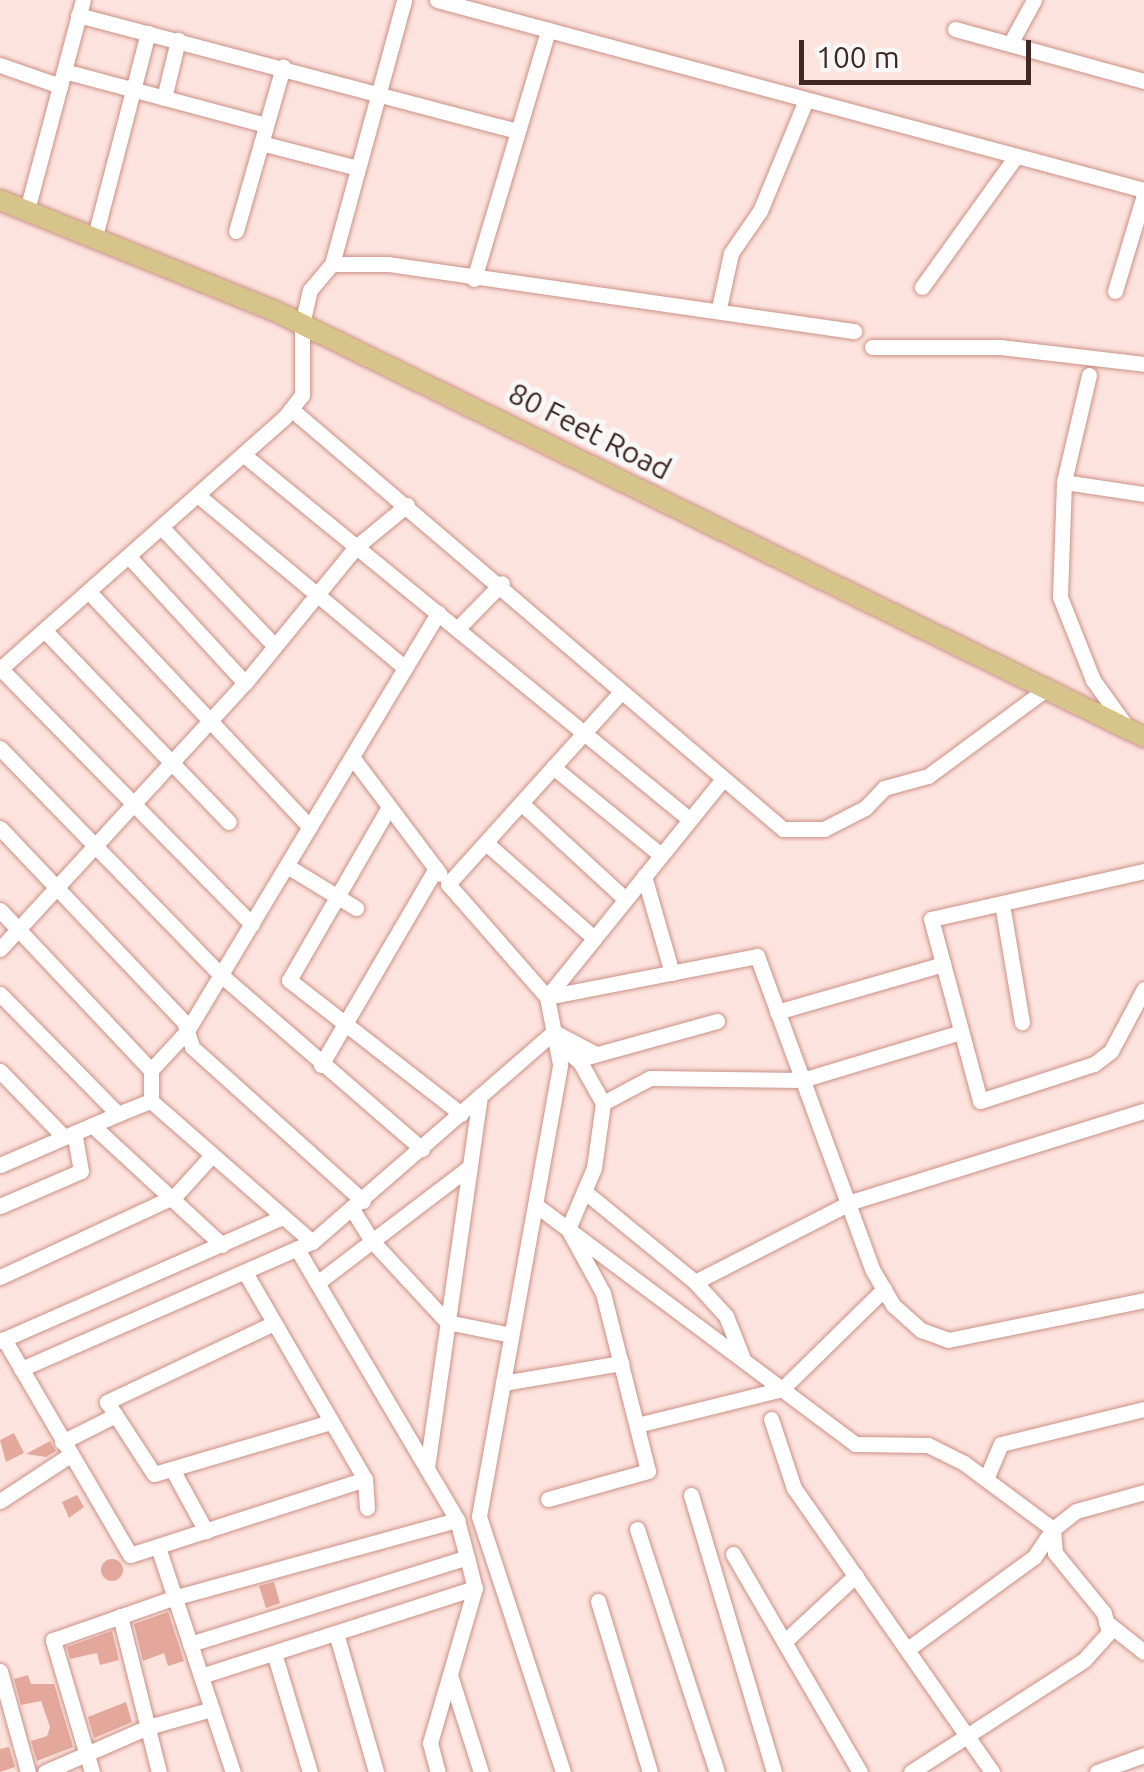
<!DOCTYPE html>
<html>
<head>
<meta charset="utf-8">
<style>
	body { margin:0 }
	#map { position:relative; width:1144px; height:1772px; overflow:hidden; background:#fde3de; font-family:Ubuntu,sans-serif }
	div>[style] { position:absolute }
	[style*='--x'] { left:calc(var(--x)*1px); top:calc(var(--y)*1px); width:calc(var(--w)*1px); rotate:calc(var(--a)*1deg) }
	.building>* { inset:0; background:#e3a79b }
	.round { border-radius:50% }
	.roads { filter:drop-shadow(0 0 2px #cb9185) drop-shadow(0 0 2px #cb9185) }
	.minor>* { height:15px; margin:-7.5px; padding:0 7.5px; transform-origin:7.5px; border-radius:7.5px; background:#fff }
	.major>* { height:20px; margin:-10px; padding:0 10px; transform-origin:10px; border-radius:10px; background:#d6c48a }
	span { translate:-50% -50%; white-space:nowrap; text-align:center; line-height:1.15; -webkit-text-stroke:10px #f7f7f7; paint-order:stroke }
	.street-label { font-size:30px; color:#3f2823 }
	.scale { position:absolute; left:799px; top:40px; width:232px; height:45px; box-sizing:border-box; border:5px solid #3f2823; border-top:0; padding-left:12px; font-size:30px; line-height:35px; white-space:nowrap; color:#3f2823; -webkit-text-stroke:8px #f7f7f7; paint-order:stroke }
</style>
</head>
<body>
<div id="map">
	<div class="building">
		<div style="clip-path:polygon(14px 1433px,24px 1453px,6px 1462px,0 1440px)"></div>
		<div style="clip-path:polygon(50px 1441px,56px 1451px,46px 1457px,26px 1454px)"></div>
		<div style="clip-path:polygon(77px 1495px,84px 1507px,69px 1518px,62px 1502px)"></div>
		<div class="round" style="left:101px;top:1559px;width:22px;height:22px"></div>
		<div style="clip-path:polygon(274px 1582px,280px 1603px,266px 1608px,259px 1586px)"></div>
		<div style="clip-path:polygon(168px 1612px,184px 1661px,168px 1666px,164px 1653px,143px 1661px,134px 1624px)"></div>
		<div style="clip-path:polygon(112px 1631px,119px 1660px,100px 1665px,97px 1653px,70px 1659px,67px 1647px)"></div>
		<div style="clip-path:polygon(28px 1675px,31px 1684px,54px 1684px,73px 1747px,37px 1761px,31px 1741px,47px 1736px,50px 1727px,41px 1701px,21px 1705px,14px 1679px)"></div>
		<div style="clip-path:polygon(126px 1702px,132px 1722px,94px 1738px,88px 1717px)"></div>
		<div style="clip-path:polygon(9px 1747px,15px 1767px,0 1772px,0 1749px)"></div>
	</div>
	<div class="roads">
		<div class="minor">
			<div style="--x:437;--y:0;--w:732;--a:15.04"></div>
			<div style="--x:78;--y:15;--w:455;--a:14.8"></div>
			<div style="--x:955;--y:29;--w:196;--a:15.4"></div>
			<div style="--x:1010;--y:44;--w:50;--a:-61.4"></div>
			<div style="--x:0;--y:65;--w:64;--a:19.3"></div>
			<div style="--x:64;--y:71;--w:209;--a:15"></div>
			<div style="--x:164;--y:98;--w:60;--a:-76.4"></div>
			<div style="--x:261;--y:143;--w:100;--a:14.5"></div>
			<div style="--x:27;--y:210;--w:217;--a:-75.1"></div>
			<div style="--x:236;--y:231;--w:171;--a:-74"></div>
			<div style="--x:95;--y:236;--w:210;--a:-75.4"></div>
			<div style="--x:332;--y:264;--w:274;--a:-74.7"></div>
			<div style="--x:474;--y:279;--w:260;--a:-73.4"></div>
			<div style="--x:922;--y:287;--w:161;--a:-54.3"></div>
			<div style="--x:1115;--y:291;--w:100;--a:-73.2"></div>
			<div style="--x:719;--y:308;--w:56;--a:-77.7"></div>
			<div style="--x:731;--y:253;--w:51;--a:-55.4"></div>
			<div style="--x:760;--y:211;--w:120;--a:-67.5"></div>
			<div style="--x:872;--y:347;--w:128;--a:0"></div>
			<div style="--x:1000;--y:347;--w:145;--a:6.7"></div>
			<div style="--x:1089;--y:375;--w:110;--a:103.2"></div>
			<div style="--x:1064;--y:482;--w:115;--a:92"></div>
			<div style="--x:1060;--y:597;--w:89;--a:68.3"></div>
			<div style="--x:1093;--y:680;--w:57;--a:54.3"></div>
			<div style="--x:291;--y:409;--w:647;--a:40.49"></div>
			<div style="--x:783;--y:829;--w:41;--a:0"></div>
			<div style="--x:824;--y:829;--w:46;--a:-27.1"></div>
			<div style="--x:865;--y:808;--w:28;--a:-46"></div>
			<div style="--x:884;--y:788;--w:46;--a:-15.3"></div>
			<div style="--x:928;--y:776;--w:147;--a:-36.4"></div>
			<div style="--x:244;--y:455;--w:575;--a:39.28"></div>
			<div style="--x:1064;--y:482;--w:81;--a:8.5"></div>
			<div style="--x:200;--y:497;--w:267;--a:39.8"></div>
			<div style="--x:164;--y:530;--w:156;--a:46.3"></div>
			<div style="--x:131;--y:559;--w:168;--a:47.4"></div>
			<div style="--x:90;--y:593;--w:321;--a:46.8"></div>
			<div style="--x:457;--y:629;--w:64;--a:-45.6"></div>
			<div style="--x:45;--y:631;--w:265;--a:46.1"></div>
			<div style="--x:0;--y:669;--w:379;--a:-41.5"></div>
			<div style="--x:284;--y:418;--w:29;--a:-52"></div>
			<div style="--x:302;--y:395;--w:71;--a:-90"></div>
			<div style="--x:302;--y:324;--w:35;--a:-77"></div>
			<div style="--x:310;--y:290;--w:34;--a:-50"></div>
			<div style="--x:332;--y:264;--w:56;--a:0"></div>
			<div style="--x:388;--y:264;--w:471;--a:8.2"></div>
			<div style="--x:1;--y:669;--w:358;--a:45.5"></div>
			<div style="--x:620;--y:693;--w:257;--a:132"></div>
			<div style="--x:448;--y:884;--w:150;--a:48.8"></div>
			<div style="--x:547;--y:997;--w:277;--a:-51.1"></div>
			<div style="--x:0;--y:748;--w:317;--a:45.8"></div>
			<div style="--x:221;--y:975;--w:266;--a:40.9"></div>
			<div style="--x:352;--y:757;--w:146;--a:53.1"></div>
			<div style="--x:553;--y:767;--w:139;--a:39.2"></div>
			<div style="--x:521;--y:803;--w:142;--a:42.7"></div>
			<div style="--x:389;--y:807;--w:200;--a:120"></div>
			<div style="--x:289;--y:980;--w:218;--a:37.9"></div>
			<div style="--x:0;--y:828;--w:267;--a:46.5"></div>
			<div style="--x:184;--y:1022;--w:26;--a:72"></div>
			<div style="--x:192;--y:1047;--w:230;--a:42"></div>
			<div style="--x:486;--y:843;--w:144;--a:41.3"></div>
			<div style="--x:287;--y:866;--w:81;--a:31.3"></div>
			<div style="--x:1144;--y:871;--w:218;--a:167.3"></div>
			<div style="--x:931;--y:919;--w:188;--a:74.9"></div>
			<div style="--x:980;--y:1101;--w:120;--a:-18"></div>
			<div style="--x:1094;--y:1064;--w:21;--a:-37"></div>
			<div style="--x:1111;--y:1051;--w:70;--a:-62"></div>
			<div style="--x:644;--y:876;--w:101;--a:73.9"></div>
			<div style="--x:1002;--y:904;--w:120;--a:80.4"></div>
			<div style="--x:0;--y:910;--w:220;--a:46.7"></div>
			<div style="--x:0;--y:949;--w:362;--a:-47.4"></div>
			<div style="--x:245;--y:683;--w:176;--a:-50.8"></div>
			<div style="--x:356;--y:547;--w:66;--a:-39.5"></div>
			<div style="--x:0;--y:994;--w:168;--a:45.5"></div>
			<div style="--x:118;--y:1114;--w:35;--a:-22"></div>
			<div style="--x:151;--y:1101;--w:214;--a:41.2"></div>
			<div style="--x:777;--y:1012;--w:173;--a:-16.1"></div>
			<div style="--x:587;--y:1057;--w:135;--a:-15.5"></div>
			<div style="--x:321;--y:1065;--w:228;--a:-59.7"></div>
			<div style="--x:0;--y:1071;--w:92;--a:45.9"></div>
			<div style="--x:151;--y:1101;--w:31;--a:-90"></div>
			<div style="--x:151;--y:1070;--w:53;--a:-47.3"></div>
			<div style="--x:187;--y:1031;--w:488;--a:-59"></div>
			<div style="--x:603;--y:1103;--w:53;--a:-28"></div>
			<div style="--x:650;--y:1078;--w:152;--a:0.8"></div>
			<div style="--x:802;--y:1080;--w:166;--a:-16.8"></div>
			<div style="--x:92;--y:1125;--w:177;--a:42.7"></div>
			<div style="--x:0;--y:1165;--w:129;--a:-23.4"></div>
			<div style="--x:584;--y:1191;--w:144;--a:39.3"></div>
			<div style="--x:695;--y:1282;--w:46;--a:47.6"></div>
			<div style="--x:726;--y:1316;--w:43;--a:68.2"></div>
			<div style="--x:0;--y:1206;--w:88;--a:-23.4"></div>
			<div style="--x:81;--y:1171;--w:39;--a:-100"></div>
			<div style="--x:537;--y:1206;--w:397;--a:36.8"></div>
			<div style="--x:855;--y:1444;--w:73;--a:0.8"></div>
			<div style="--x:928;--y:1445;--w:40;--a:26.6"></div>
			<div style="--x:964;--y:1463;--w:111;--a:36.6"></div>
			<div style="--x:1053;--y:1529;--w:34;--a:124"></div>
			<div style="--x:1034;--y:1557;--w:156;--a:143.9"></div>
			<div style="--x:352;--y:1209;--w:38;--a:58"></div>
			<div style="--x:372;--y:1241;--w:110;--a:47.2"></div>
			<div style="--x:447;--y:1322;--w:65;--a:11.5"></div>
			<div style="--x:297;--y:1249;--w:315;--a:59.4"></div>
			<div style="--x:457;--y:1520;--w:38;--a:75"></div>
			<div style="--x:467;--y:1557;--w:32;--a:76"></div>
			<div style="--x:475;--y:1588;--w:161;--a:106.2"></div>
			<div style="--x:430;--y:1743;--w:30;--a:75"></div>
			<div style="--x:246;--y:1274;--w:237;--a:59.9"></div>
			<div style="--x:365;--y:1479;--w:29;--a:86"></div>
			<div style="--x:0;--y:1277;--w:193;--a:-24.8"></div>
			<div style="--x:175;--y:1196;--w:55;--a:-47.9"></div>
			<div style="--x:695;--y:1282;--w:175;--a:-27.1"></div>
			<div style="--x:851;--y:1202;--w:307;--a:-17.3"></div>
			<div style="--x:317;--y:1283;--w:190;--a:-37.3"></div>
			<div style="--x:274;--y:1323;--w:185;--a:154.7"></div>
			<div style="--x:107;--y:1402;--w:86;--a:56.9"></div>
			<div style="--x:154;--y:1474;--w:184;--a:-16.4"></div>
			<div style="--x:4;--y:1339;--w:250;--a:59.7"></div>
			<div style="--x:130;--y:1555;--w:247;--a:-17.9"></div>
			<div style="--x:0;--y:1341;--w:309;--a:-23.7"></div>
			<div style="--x:21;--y:1369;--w:318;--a:-23.6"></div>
			<div style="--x:312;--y:1242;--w:320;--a:-41"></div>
			<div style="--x:554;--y:1032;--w:45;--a:27.7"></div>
			<div style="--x:503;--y:1383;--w:120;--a:-9.6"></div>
			<div style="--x:771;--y:1419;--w:73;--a:71.6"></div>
			<div style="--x:794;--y:1488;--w:346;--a:55.1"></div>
			<div style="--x:637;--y:1425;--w:149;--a:-13.9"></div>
			<div style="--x:782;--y:1389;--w:143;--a:-44.4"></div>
			<div style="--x:62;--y:1442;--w:60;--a:-26.6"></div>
			<div style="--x:427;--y:1468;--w:376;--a:-81.9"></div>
			<div style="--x:172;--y:1469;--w:71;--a:61.3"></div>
			<div style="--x:986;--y:1479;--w:38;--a:-67"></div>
			<div style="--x:1001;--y:1444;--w:147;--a:-13.8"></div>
			<div style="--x:691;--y:1495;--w:289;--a:73.3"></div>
			<div style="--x:548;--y:1499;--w:104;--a:-15.6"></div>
			<div style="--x:648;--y:1471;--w:184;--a:-104.2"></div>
			<div style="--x:603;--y:1293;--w:73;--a:-118.7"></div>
			<div style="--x:568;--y:1229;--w:66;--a:-66.9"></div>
			<div style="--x:594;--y:1168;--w:66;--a:-82.1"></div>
			<div style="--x:603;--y:1103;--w:47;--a:-119.3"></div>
			<div style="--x:580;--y:1062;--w:30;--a:-140"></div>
			<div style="--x:0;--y:1501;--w:84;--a:-33.3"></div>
			<div style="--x:637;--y:1529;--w:256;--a:71.8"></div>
			<div style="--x:158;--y:1547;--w:237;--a:71.6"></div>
			<div style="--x:733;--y:1554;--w:252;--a:59.8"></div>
			<div style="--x:598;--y:1601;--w:179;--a:73.1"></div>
			<div style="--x:120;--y:1616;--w:161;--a:76"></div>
			<div style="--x:1106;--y:1622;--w:48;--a:38.3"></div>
			<div style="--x:336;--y:1633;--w:145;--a:73.9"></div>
			<div style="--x:784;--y:1642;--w:98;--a:-42.9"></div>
			<div style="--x:190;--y:1644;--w:290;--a:-17.4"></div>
			<div style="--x:274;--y:1653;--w:124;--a:73.2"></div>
			<div style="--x:0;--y:1671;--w:105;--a:74.5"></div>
			<div style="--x:450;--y:1675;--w:102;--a:72.3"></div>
			<div style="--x:201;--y:1676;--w:288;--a:-17.8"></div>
			<div style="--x:45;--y:1772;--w:112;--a:-23.6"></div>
			<div style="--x:148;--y:1727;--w:66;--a:-15.7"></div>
			<div style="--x:92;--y:1772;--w:138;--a:-106.5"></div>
			<div style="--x:53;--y:1640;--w:127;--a:-19.3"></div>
			<div style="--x:173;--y:1598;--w:295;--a:-15.4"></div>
			<div style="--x:563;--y:1772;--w:269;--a:-108.2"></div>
			<div style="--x:479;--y:1516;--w:459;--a:-79.8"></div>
			<div style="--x:560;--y:1064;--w:68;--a:-101"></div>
			<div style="--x:547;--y:997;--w:214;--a:-11"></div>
			<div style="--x:757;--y:956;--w:333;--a:69.8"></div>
			<div style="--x:872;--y:1269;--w:42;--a:59.7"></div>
			<div style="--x:893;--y:1305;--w:38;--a:42"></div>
			<div style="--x:921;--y:1330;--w:29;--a:20"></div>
			<div style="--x:948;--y:1340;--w:200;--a:-11.5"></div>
			<div style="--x:911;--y:1772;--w:206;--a:-32.9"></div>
			<div style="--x:1084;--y:1660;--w:38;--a:-48"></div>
			<div style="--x:1109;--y:1632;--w:20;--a:-105"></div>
			<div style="--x:1104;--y:1613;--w:77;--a:-129.2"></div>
			<div style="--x:1055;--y:1553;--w:24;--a:-95"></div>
			<div style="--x:1053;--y:1529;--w:29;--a:-38"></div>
			<div style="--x:1076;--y:1511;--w:71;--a:-15.6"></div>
			<div style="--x:1097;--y:1772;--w:50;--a:-19.9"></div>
		</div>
		<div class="major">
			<div style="--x:0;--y:200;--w:299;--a:22"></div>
			<div style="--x:277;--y:312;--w:966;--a:26.11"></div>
		</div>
	</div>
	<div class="street-label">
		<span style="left:590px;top:431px;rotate:27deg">80 Feet Road</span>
	</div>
	<div class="scale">100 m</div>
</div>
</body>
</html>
